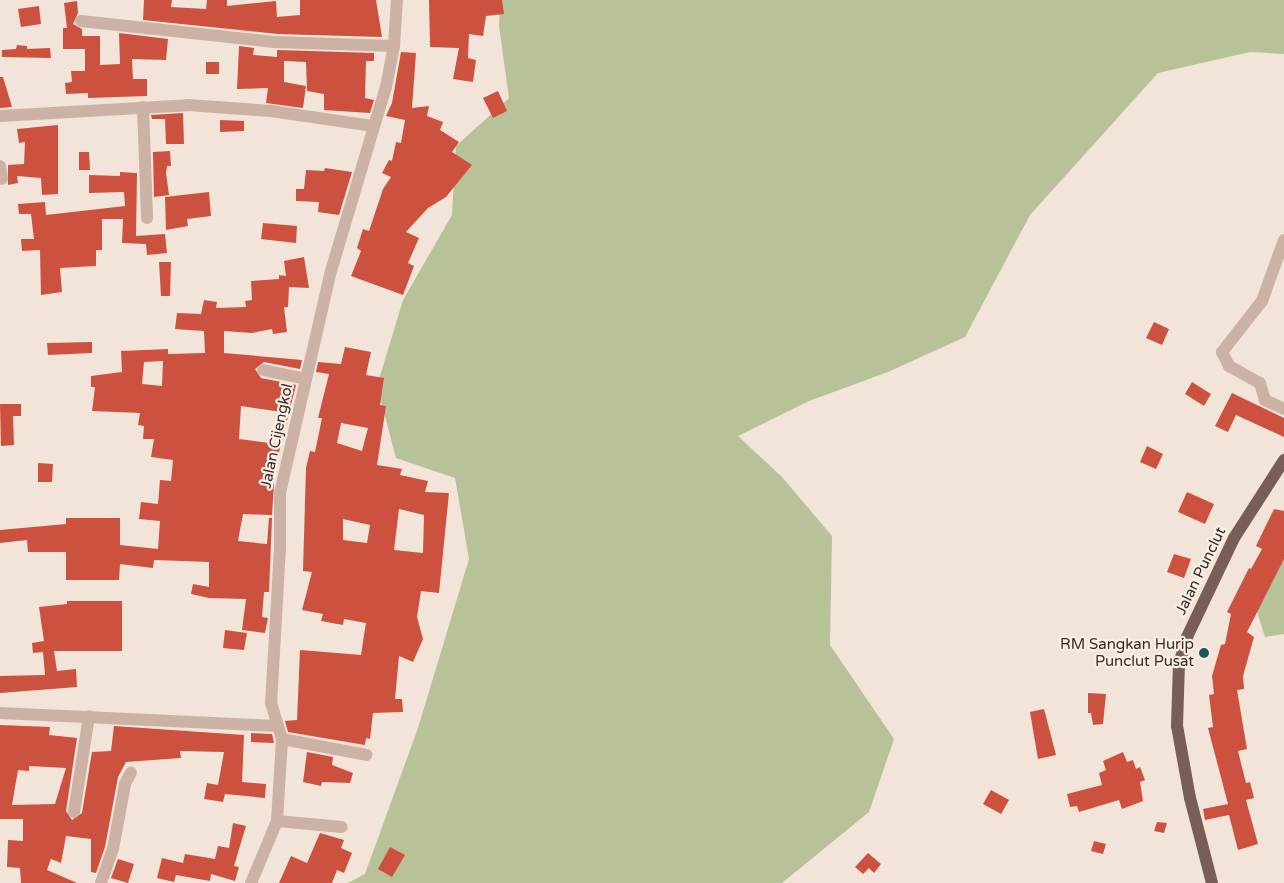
<!DOCTYPE html>
<html>
<head>
<meta charset="utf-8">
<style>
	body { margin:0 }
	#map { position:relative; width:1284px; height:883px; overflow:hidden; background:#f2e4d9; font-family:"Varela Round",sans-serif }
	div>[style] { position:absolute }
	[style*='--x'] { left:calc(var(--x)*1px); top:calc(var(--y)*1px); width:calc(var(--w)*1px); rotate:calc(var(--a)*1deg) }
	.green>* { inset:0; background:#b8c298 }
	.building>* { inset:0; background:#cc513e }
	.minor>* { height:12px; margin:-6px; padding:0 6px; transform-origin:6px; border-radius:6px; background:#cbb2a4 }
	.major>* { height:12px; margin:-6px; padding:0 6px; transform-origin:6px; border-radius:6px; background:#795e56 }
	.dots>* { width:14px; height:14px; translate:-50% -50%; box-sizing:border-box; border:2px solid #faeee5; border-radius:50% }
	span { translate:-50% -50%; white-space:nowrap; text-align:center; line-height:1.15; -webkit-text-stroke:4.5px #faeee5; paint-order:stroke }
	.street-label { font-size:15px; color:#362a26 }
	.poi-label { font-size:15px; color:#362a26 }
	.right { translate:-100% -50%; text-align:right }
</style>
</head>
<body>
<div id="map">
	<div class="green">
		<div style="clip-path:polygon(500px 0,1284px 0,1284px 54px,1250px 52px,1158px 73px,1030px 215px,965px 337px,888px 372px,809px 401px,738px 436px,782px 477px,832px 536px,830px 645px,894px 739px,869px 812px,782px 883px,348px 883px,365px 874px,418px 728px,469px 559px,455px 478px,396px 458px,377px 386px,403px 300px,452px 215px,456px 146px,509px 98px,499px 26px)"></div>
		<div style="clip-path:polygon(1284px 537px,1284px 634px,1265px 637px,1253px 599px)"></div>
	</div>
	<div class="building">
		<div style="clip-path:polygon(144px 0,172px 0,171px 7px,206px 9px,207px 0,227px 0,227px 6px,276px 1px,277px 17px,300px 15px,300px 0,376px 0,382px 37px,278px 34px,143px 20px)"></div>
		<div style="clip-path:polygon(429px 0,502px 0,504px 14px,486px 16px,483px 36px,469px 34px,468px 58px,476px 60px,473px 82px,453px 79px,459px 48px,430px 47px)"></div>
		<div style="clip-path:polygon(77px 1px,78px 13px,73px 24px,82px 29px,82px 36px,100px 36px,100px 65px,120px 64px,119px 33px,168px 39px,166px 60px,132px 59px,133px 79px,147px 79px,147px 96px,88px 98px,88px 93px,66px 94px,65px 83px,72px 82px,71px 71px,85px 71px,85px 49px,63px 49px,63px 28px,67px 28px,64px 3px)"></div>
		<div style="clip-path:polygon(39px 6px,41px 24px,21px 27px,18px 9px)"></div>
		<div style="clip-path:polygon(17px 45px,27px 46px,27px 49px,50px 48px,51px 58px,2px 57px,2px 50px,16px 49px)"></div>
		<div style="clip-path:polygon(239px 46px,254px 48px,253px 55px,277px 57px,277px 50px,374px 53px,374px 61px,366px 61px,365px 98px,374px 100px,370px 113px,324px 110px,324px 94px,307px 91px,306px 62px,284px 61px,284px 82px,306px 86px,303px 108px,266px 103px,268px 88px,237px 89px)"></div>
		<div style="clip-path:polygon(401px 52px,416px 53px,412px 108px,429px 106px,427px 116px,443px 122px,440px 130px,459px 142px,452px 152px,472px 165px,446px 197px,428px 208px,406px 232px,419px 238px,408px 263px,414px 266px,403px 295px,351px 276px,361px 251px,357px 248px,363px 229px,369px 231px,383px 189px,391px 177px,382px 173px,389px 160px,392px 161px,396px 142px,401px 143px,405px 120px,386px 116px,392px 103px)"></div>
		<div style="clip-path:polygon(206px 62px,219px 62px,219px 74px,206px 74px)"></div>
		<div style="clip-path:polygon(0 77px,3px 77px,12px 107px,0 108px)"></div>
		<div style="clip-path:polygon(498px 91px,507px 111px,493px 118px,483px 98px)"></div>
		<div style="clip-path:polygon(183px 113px,184px 144px,166px 144px,165px 119px,152px 119px,151px 115px)"></div>
		<div style="clip-path:polygon(220px 120px,244px 121px,244px 131px,220px 132px)"></div>
		<div style="clip-path:polygon(58px 125px,58px 194px,42px 195px,41px 178px,17px 176px,18px 183px,8px 185px,8px 165px,24px 164px,25px 142px,19px 143px,17px 129px)"></div>
		<div style="clip-path:polygon(170px 151px,171px 166px,167px 166px,166px 173px,169px 195px,154px 197px,153px 152px)"></div>
		<div style="clip-path:polygon(79px 152px,89px 152px,90px 170px,79px 170px)"></div>
		<div style="clip-path:polygon(325px 168px,352px 172px,339px 215px,318px 212px,319px 202px,296px 201px,296px 189px,304px 189px,306px 170px,324px 171px)"></div>
		<div style="clip-path:polygon(120px 172px,137px 173px,136px 236px,165px 234px,167px 253px,147px 255px,146px 244px,122px 243px,123px 219px,102px 219px,102px 250px,96px 250px,96px 266px,60px 268px,62px 292px,41px 295px,40px 250px,22px 251px,21px 239px,34px 239px,31px 214px,19px 214px,18px 204px,45px 202px,46px 215px,125px 206px,124px 192px,89px 193px,89px 175px,120px 176px)"></div>
		<div style="clip-path:polygon(209px 192px,211px 216px,187px 219px,188px 226px,166px 230px,165px 197px)"></div>
		<div style="clip-path:polygon(263px 223px,297px 226px,296px 243px,261px 239px)"></div>
		<div style="clip-path:polygon(evenodd,304px 257px,309px 288px,289px 287px,288px 307px,284px 307px,287px 332px,273px 334px,272px 329px,252px 333px,224px 331px,224px 353px,302px 360px,300px 369px,264px 362px,255px 369px,261px 378px,296px 385px,271px 484px,274px 484px,272px 515px,243px 514px,238px 541px,267px 544px,269px 518px,272px 518px,269px 592px,264px 592px,262px 617px,268px 618px,265px 633px,242px 630px,246px 599px,209px 598px,191px 594px,193px 584px,209px 587px,209px 562px,154px 560px,153px 568px,120px 564px,119px 580px,66px 580px,66px 552px,28px 552px,27px 540px,0 543px,0 530px,66px 524px,66px 518px,120px 518px,120px 545px,158px 549px,160px 521px,139px 519px,141px 502px,158px 504px,160px 480px,171px 481px,173px 460px,151px 457px,154px 439px,143px 439px,144px 426px,138px 425px,140px 413px,92px 411px,95px 387px,91px 387px,91px 376px,122px 372px,121px 351px,168px 349px,168px 354px,205px 353px,204px 331px,175px 329px,177px 313px,201px 314px,204px 300px,217px 302px,216px 308px,246px 307px,245px 301px,252px 300px,251px 281px,279px 279px,279px 275px,286px 276px,284px 261px,304px 257px,163px 361px,162px 386px,142px 384px,144px 362px,163px 361px,304px 257px,241px 406px,282px 412px,277px 444px,239px 439px,241px 406px)"></div>
		<div style="clip-path:polygon(159px 262px,171px 262px,170px 296px,161px 296px)"></div>
		<div style="clip-path:polygon(1154px 322px,1169px 329px,1162px 345px,1146px 338px)"></div>
		<div style="clip-path:polygon(92px 342px,92px 353px,48px 355px,47px 343px)"></div>
		<div style="clip-path:polygon(evenodd,345px 347px,371px 352px,366px 375px,384px 378px,380px 405px,386px 406px,377px 465px,402px 469px,400px 475px,428px 481px,425px 492px,449px 493px,439px 593px,421px 591px,417px 617px,423px 639px,413px 662px,399px 656px,395px 699px,402px 699px,403px 712px,373px 713px,370px 739px,366px 738px,365px 745px,288px 732px,285px 721px,297px 720px,300px 650px,361px 655px,364px 635px,366px 623px,344px 619px,343px 625px,321px 621px,323px 614px,302px 610px,312px 572px,303px 571px,306px 468px,310px 451px,315px 452px,322px 418px,318px 418px,329px 374px,316px 372px,318px 362px,341px 364px,345px 347px,341px 423px,368px 428px,362px 451px,337px 443px,341px 423px,345px 347px,399px 509px,424px 515px,423px 553px,394px 550px,399px 509px,345px 347px,343px 519px,370px 525px,367px 543px,343px 540px,343px 519px)"></div>
		<div style="clip-path:polygon(1192px 382px,1211px 394px,1204px 406px,1185px 394px)"></div>
		<div style="clip-path:polygon(1232px 393px,1284px 418px,1284px 437px,1236px 415px,1228px 432px,1215px 426px)"></div>
		<div style="clip-path:polygon(0 404px,21px 404px,21px 416px,13px 416px,14px 445px,1px 446px)"></div>
		<div style="clip-path:polygon(1147px 446px,1163px 454px,1156px 469px,1140px 462px)"></div>
		<div style="clip-path:polygon(38px 463px,53px 464px,52px 482px,38px 482px)"></div>
		<div style="clip-path:polygon(1187px 492px,1214px 504px,1205px 524px,1178px 512px)"></div>
		<div style="clip-path:polygon(1274px 509px,1284px 511px,1284px 559px,1247px 632px,1254px 637px,1243px 676px,1244px 689px,1237px 690px,1247px 749px,1238px 751px,1246px 783px,1250px 782px,1254px 798px,1246px 800px,1258px 844px,1238px 850px,1229px 815px,1205px 820px,1203px 809px,1228px 804px,1208px 728px,1213px 727px,1209px 695px,1214px 694px,1212px 676px,1221px 645px,1225px 644px,1231px 614px,1227px 612px,1249px 568px,1251px 569px,1262px 549px,1256px 546px)"></div>
		<div style="clip-path:polygon(1174px 554px,1191px 559px,1184px 578px,1167px 572px)"></div>
		<div style="clip-path:polygon(67px 601px,122px 601px,122px 651px,54px 651px,57px 671px,76px 669px,77px 687px,0 693px,0 676px,45px 675px,43px 652px,33px 653px,32px 643px,44px 641px,39px 607px,67px 604px)"></div>
		<div style="clip-path:polygon(225px 630px,247px 633px,244px 650px,223px 648px)"></div>
		<div style="clip-path:polygon(1088px 693px,1106px 694px,1103px 724px,1093px 725px,1091px 713px,1088px 713px)"></div>
		<div style="clip-path:polygon(1044px 709px,1056px 755px,1038px 759px,1030px 712px)"></div>
		<div style="clip-path:polygon(evenodd,0 725px,50px 727px,49px 735px,77px 738px,66px 811px,72px 820px,82px 813px,92px 752px,111px 751px,114px 726px,244px 735px,242px 782px,266px 784px,265px 798px,225px 794px,223px 802px,204px 799px,207px 783px,218px 785px,224px 752px,180px 751px,181px 758px,126px 762px,118px 777px,105px 847px,96px 873px,91px 872px,91px 839px,66px 836px,61px 863px,51px 859px,47px 870px,77px 883px,21px 883px,20px 868px,7px 867px,8px 840px,23px 841px,23px 819px,0 819px,0 725px,29px 766px,66px 768px,55px 804px,12px 805px,18px 770px,29px 771px,29px 766px)"></div>
		<div style="clip-path:polygon(251px 733px,272px 734px,274px 743px,251px 742px)"></div>
		<div style="clip-path:polygon(307px 752px,333px 757px,332px 765px,353px 773px,350px 783px,322px 782px,321px 786px,303px 782px)"></div>
		<div style="clip-path:polygon(1123px 752px,1127px 762px,1133px 760px,1136px 769px,1140px 767px,1145px 780px,1140px 782px,1143px 801px,1122px 809px,1119px 800px,1079px 812px,1077px 806px,1070px 807px,1067px 794px,1102px 785px,1099px 773px,1106px 770px,1103px 761px)"></div>
		<div style="clip-path:polygon(991px 790px,1009px 800px,1001px 814px,983px 804px)"></div>
		<div style="clip-path:polygon(1157px 822px,1167px 823px,1164px 833px,1154px 831px)"></div>
		<div style="clip-path:polygon(233px 823px,246px 826px,234px 866px,239px 867px,235px 881px,211px 874px,210px 881px,176px 875px,174px 882px,157px 878px,162px 858px,183px 863px,185px 854px,215px 859px,218px 846px,229px 848px)"></div>
		<div style="clip-path:polygon(320px 833px,344px 840px,341px 848px,352px 853px,344px 873px,337px 870px,332px 883px,279px 883px,291px 856px,307px 863px)"></div>
		<div style="clip-path:polygon(1094px 841px,1106px 844px,1103px 854px,1091px 851px)"></div>
		<div style="clip-path:polygon(390px 847px,405px 855px,392px 877px,378px 869px)"></div>
		<div style="clip-path:polygon(868px 853px,881px 864px,874px 873px,869px 868px,863px 874px,855px 867px)"></div>
		<div style="clip-path:polygon(118px 859px,134px 864px,128px 883px,111px 878px)"></div>
	</div>
	<div class="minor">
		<div style="--x:81;--y:21;--w:194;--a:6.2"></div>
		<div style="--x:274;--y:42;--w:120;--a:1.9"></div>
		<div style="--x:143;--y:107;--w:111;--a:87.9"></div>
		<div style="--x:0;--y:116;--w:188;--a:-3.3"></div>
		<div style="--x:188;--y:105;--w:83;--a:4.1"></div>
		<div style="--x:271;--y:111;--w:102;--a:8.4"></div>
		<div style="--x:0;--y:166;--w:13;--a:81"></div>
		<div style="--x:1284;--y:240;--w:65;--a:109.8"></div>
		<div style="--x:1262;--y:301;--w:65;--a:128.1"></div>
		<div style="--x:1222;--y:352;--w:16;--a:63"></div>
		<div style="--x:1229;--y:366;--w:35;--a:29"></div>
		<div style="--x:1260;--y:383;--w:18;--a:74"></div>
		<div style="--x:1265;--y:400;--w:21;--a:25"></div>
		<div style="--x:263;--y:370;--w:44;--a:11.8"></div>
		<div style="--x:0;--y:713;--w:278;--a:2.7"></div>
		<div style="--x:282;--y:739;--w:86;--a:10.7"></div>
		<div style="--x:74;--y:812;--w:97;--a:-81.1"></div>
		<div style="--x:277;--y:821;--w:65;--a:5.3"></div>
		<div style="--x:101;--y:883;--w:36;--a:-71"></div>
		<div style="--x:113;--y:849;--w:66;--a:-79.5"></div>
		<div style="--x:125;--y:784;--w:13;--a:-63"></div>
		<div style="--x:251;--y:883;--w:67;--a:-67.2"></div>
		<div style="--x:277;--y:821;--w:82;--a:-86.5"></div>
		<div style="--x:282;--y:739;--w:37;--a:-107"></div>
		<div style="--x:271;--y:704;--w:155;--a:-86.7"></div>
		<div style="--x:280;--y:549;--w:56;--a:-90"></div>
		<div style="--x:280;--y:493;--w:228;--a:-77.1"></div>
		<div style="--x:331;--y:271;--w:192;--a:-73.4"></div>
		<div style="--x:386;--y:87;--w:42;--a:-79"></div>
		<div style="--x:394;--y:46;--w:46;--a:-86.3"></div>
	</div>
	<div class="major">
		<div style="--x:1212;--y:883;--w:88;--a:-104.5"></div>
		<div style="--x:1190;--y:798;--w:73;--a:-100.2"></div>
		<div style="--x:1177;--y:726;--w:62;--a:-88.2"></div>
		<div style="--x:1179;--y:664;--w:28;--a:-73"></div>
		<div style="--x:1187;--y:637;--w:110;--a:-64.6"></div>
		<div style="--x:1234;--y:538;--w:93;--a:-57.3"></div>
	</div>
	<div class="dots">
		<div style="left:1204px;top:653px;background:#1a5957"></div>
	</div>
	<div class="street-label">
		<span style="left:277px;top:436px;rotate:-78deg">Jalan Cijengkol</span>
		<span style="left:1201px;top:571px;rotate:-64deg">Jalan Punclut</span>
	</div>
	<div class="poi-label">
		<span class="right" style="left:1194px;top:653px">RM Sangkan Hurip<br>Punclut Pusat</span>
	</div>
</div>
</body>
</html>
